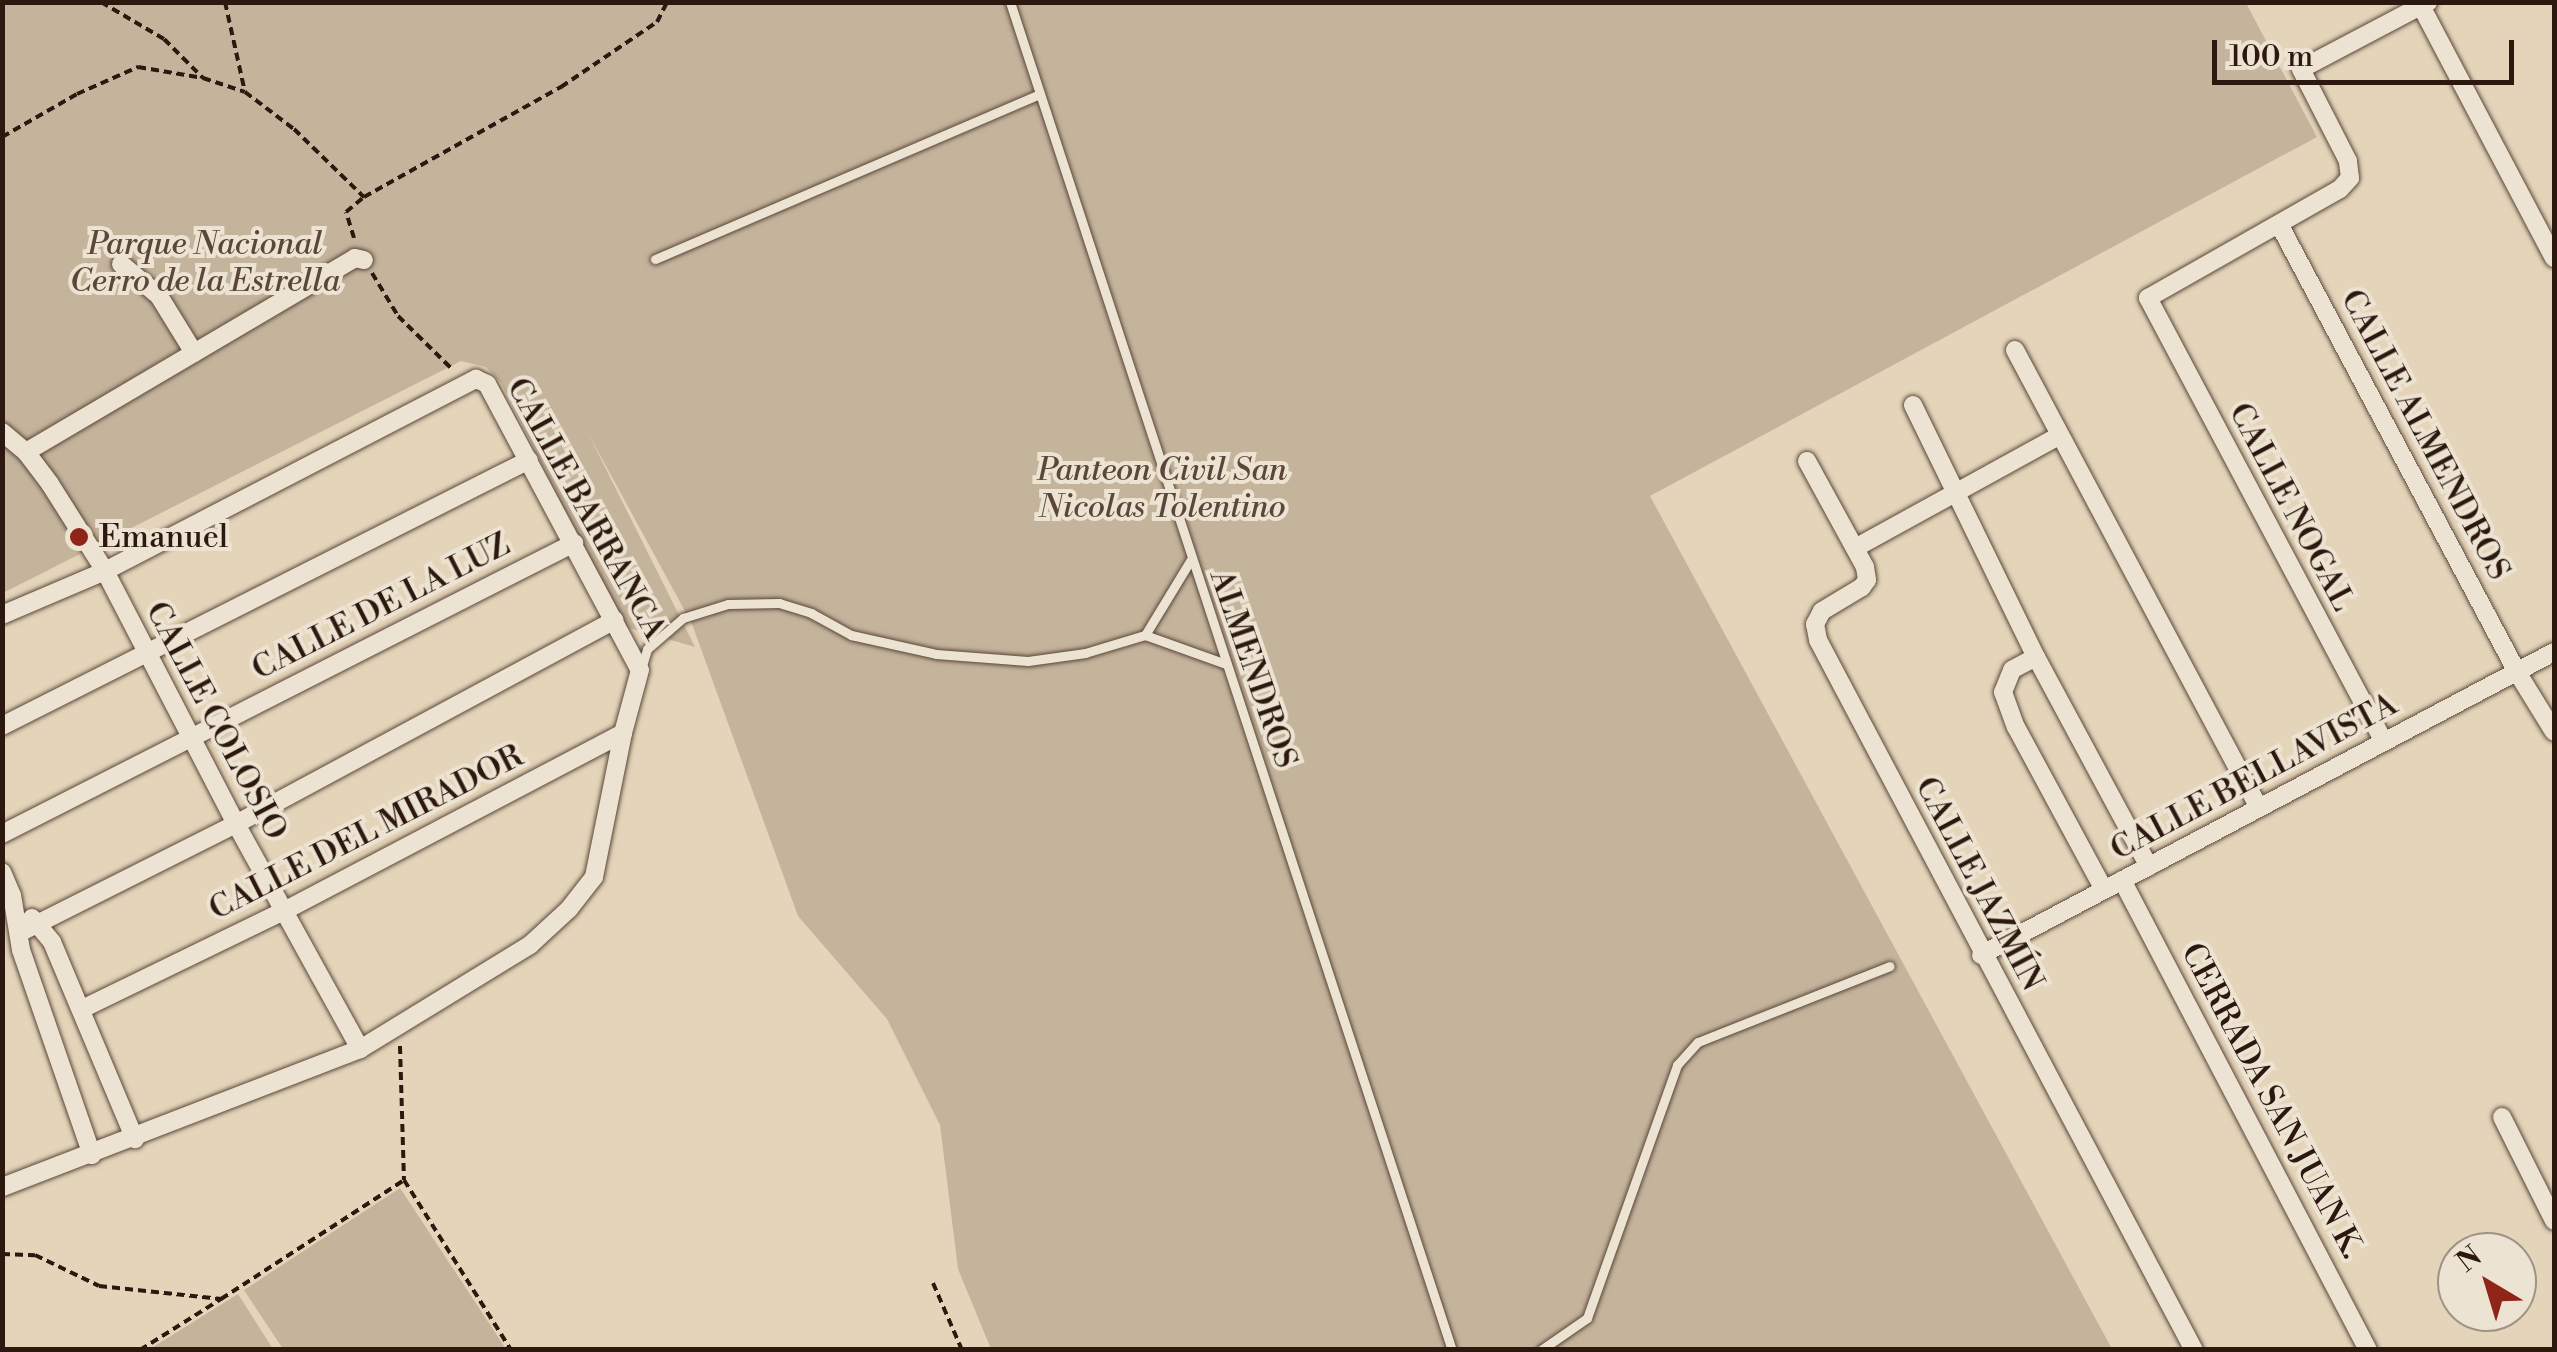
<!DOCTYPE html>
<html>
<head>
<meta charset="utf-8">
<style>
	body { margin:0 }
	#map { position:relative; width:2557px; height:1352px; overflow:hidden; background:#e4d4b9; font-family:"Libre Bodoni",serif }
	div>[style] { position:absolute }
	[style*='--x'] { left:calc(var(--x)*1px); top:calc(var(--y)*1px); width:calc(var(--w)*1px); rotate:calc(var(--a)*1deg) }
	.green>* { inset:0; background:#c5b49c }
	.path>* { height:4px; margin-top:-2px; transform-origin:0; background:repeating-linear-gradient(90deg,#2c180e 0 8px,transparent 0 13px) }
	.roads { filter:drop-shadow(0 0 2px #5a4739) drop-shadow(0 0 2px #5a4739) }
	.service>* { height:9px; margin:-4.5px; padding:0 4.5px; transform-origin:4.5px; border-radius:4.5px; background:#ede3d2 }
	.minor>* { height:18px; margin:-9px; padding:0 9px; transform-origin:9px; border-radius:9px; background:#ede3d2 }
	.dots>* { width:28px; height:28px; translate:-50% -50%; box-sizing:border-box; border:5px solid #ede3d2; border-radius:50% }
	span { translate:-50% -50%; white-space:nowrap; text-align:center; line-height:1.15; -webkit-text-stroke:8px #ede3d2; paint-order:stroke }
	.park-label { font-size:32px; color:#5a4739; font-style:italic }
	.street-label { font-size:32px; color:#2c180e }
	.poi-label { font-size:32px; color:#2c180e }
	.left { translate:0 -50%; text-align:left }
	.frame { position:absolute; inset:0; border:5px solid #2c180e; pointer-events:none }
	.north { position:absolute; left:2437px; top:1232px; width:100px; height:100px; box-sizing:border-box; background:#ede3d2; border:2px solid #a09284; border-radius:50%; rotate:322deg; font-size:28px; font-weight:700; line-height:40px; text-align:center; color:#2c180e }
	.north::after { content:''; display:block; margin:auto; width:35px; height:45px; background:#8f2418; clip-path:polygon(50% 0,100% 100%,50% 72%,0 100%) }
	.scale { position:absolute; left:2212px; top:40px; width:302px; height:45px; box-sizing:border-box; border:5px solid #2c180e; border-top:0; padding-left:12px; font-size:30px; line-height:35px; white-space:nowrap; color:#2c180e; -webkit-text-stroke:8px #ede3d2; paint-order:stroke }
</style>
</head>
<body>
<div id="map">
	<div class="green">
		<div style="clip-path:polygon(3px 3px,2246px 3px,2317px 137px,1650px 496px,2112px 1349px,991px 1349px,958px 1269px,940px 1125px,887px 1019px,798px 916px,692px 624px,588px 433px,695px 647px,623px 626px,501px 383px,486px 367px,461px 361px,3px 593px)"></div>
		<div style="clip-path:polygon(400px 1188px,506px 1349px,283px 1349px,244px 1290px)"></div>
		<div style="clip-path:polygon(238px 1294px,273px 1349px,150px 1349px)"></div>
	</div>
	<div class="path">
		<div style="--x:101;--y:2;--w:73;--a:30.4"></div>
		<div style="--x:164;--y:39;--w:55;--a:45"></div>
		<div style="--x:203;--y:78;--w:44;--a:18.4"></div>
		<div style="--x:225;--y:2;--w:92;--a:77.5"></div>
		<div style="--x:245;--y:92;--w:61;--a:37.1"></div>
		<div style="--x:294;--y:129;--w:98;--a:44.2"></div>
		<div style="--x:2;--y:137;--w:86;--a:-29.8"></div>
		<div style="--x:77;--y:94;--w:67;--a:-23.9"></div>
		<div style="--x:138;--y:67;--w:66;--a:9.6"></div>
		<div style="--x:354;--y:238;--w:27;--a:-107"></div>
		<div style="--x:346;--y:212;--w:23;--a:-40"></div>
		<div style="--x:364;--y:197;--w:226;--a:-29.2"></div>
		<div style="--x:561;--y:87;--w:116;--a:-34.1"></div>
		<div style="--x:657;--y:22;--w:22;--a:-63"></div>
		<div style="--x:372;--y:273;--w:50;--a:58.8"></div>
		<div style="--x:398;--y:316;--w:76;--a:44.5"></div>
		<div style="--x:400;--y:1046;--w:134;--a:88.3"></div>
		<div style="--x:404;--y:1180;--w:201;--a:57.8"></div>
		<div style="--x:2;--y:1254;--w:33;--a:2"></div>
		<div style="--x:35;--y:1255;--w:71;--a:25.8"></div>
		<div style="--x:99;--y:1286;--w:123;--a:6.1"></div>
		<div style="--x:221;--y:1299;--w:218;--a:-33"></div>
		<div style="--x:933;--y:1283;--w:73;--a:66.6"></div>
		<div style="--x:140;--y:1350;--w:96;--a:-32.2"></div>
	</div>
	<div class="roads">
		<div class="service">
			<div style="--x:1010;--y:2;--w:1419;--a:71.85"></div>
			<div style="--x:655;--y:259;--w:417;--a:-23.2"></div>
			<div style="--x:1145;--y:635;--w:86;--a:19.7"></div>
			<div style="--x:641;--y:669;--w:21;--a:-73"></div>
			<div style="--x:647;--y:649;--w:48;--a:-40.7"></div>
			<div style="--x:683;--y:618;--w:47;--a:-17.3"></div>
			<div style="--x:728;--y:604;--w:51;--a:-1.1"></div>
			<div style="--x:779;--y:603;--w:34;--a:17"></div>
			<div style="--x:811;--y:613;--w:46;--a:28.8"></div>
			<div style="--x:851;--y:635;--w:87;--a:12.6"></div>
			<div style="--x:936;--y:654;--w:92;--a:4.4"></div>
			<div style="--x:1028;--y:661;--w:58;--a:-8"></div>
			<div style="--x:1085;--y:653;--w:63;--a:-16.7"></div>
			<div style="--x:1145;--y:635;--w:87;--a:-58.7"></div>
			<div style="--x:1541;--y:1350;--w:56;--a:-34.8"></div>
			<div style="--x:1587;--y:1318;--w:269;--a:-70.4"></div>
			<div style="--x:1677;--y:1065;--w:31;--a:-48"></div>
			<div style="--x:1698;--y:1042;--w:206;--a:-21.6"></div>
		</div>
		<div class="minor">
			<div style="--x:2421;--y:6;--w:285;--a:62.2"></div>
			<div style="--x:2280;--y:226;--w:505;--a:62.01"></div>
			<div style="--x:2517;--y:672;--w:70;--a:58.3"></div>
			<div style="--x:121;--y:264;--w:50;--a:40.1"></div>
			<div style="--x:159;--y:296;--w:67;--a:58.4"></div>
			<div style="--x:2015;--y:350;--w:519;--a:61.95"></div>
			<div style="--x:1913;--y:405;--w:280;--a:64"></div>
			<div style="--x:2036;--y:657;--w:238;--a:61.7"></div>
			<div style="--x:2;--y:432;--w:31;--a:40"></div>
			<div style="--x:26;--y:452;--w:40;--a:53"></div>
			<div style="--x:50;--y:484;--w:103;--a:57.7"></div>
			<div style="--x:105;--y:571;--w:285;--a:62.6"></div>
			<div style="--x:236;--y:824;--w:257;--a:61.1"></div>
			<div style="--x:26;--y:452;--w:382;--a:-30.5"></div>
			<div style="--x:355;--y:258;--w:9;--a:13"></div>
			<div style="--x:1807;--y:461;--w:121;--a:61.3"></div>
			<div style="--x:1865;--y:567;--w:13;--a:81"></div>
			<div style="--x:1867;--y:580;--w:9;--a:126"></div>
			<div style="--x:1862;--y:587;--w:47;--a:149"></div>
			<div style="--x:1822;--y:611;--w:15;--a:118"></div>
			<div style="--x:1815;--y:624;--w:16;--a:79"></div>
			<div style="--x:1818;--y:640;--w:803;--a:62.1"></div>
			<div style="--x:1855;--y:548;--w:233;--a:-28.8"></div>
			<div style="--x:2;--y:615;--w:112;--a:-23.1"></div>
			<div style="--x:105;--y:571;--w:418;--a:-27.4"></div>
			<div style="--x:476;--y:379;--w:12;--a:24"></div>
			<div style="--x:487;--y:384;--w:324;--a:61.9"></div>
			<div style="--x:640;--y:670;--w:65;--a:105.1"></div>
			<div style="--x:623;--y:733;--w:147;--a:101.4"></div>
			<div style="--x:594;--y:877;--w:41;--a:128"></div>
			<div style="--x:569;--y:909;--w:53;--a:137.3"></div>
			<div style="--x:530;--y:945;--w:199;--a:148.5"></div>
			<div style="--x:360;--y:1049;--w:384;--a:158.9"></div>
			<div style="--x:2036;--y:657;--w:27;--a:152"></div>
			<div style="--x:2012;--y:670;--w:24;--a:112"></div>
			<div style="--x:2003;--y:692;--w:37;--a:70"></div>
			<div style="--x:2016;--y:727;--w:185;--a:61.6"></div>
			<div style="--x:2;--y:726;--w:590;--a:-26.78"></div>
			<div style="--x:2384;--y:742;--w:503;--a:-117.99"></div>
			<div style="--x:2148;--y:298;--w:221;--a:-29.6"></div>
			<div style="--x:2340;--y:189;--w:15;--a:-48"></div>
			<div style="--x:2350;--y:178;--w:17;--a:-97"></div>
			<div style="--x:2348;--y:161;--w:103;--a:-117.1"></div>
			<div style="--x:2301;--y:69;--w:144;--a:-27.8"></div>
			<div style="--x:2;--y:834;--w:642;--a:-26.96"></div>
			<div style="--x:2;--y:872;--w:25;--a:67"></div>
			<div style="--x:12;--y:895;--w:56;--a:80.7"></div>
			<div style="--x:21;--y:950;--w:217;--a:70.9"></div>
			<div style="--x:2122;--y:880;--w:530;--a:62.37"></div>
			<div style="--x:32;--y:918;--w:31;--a:50"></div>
			<div style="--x:52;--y:942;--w:214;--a:67.2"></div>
			<div style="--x:21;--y:932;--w:241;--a:-26.7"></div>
			<div style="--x:236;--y:824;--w:430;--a:-28.3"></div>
			<div style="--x:1981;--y:955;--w:648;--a:-27.87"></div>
			<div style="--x:82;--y:1009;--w:225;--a:-25.9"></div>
			<div style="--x:284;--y:911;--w:383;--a:-27.7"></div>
			<div style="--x:2502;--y:1117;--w:116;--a:63.4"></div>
		</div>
	</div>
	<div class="dots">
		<div style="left:79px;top:537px;background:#8f2418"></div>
	</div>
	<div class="park-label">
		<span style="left:205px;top:263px">Parque Nacional<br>Cerro de la Estrella</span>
		<span style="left:1162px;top:489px">Panteon Civil San<br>Nicolas Tolentino</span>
	</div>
	<div class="street-label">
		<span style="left:2425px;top:435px;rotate:62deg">CALLE ALMENDROS</span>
		<span style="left:2291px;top:507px;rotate:62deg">CALLE NOGAL</span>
		<span style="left:586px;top:509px;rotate:61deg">CALLE BARRANCA</span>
		<span style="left:381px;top:607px;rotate:-27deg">CALLE DE LA LUZ</span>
		<span style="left:1253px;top:669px;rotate:71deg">ALMENDROS</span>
		<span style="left:216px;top:721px;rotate:62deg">CALLE COLOSIO</span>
		<span style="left:2254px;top:777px;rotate:-28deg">CALLE BELLAVISTA</span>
		<span style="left:366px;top:833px;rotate:-27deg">CALLE DEL MIRADOR</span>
		<span style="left:1979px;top:884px;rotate:62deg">CALLE JAZMÍN</span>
		<span style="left:2272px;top:1101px;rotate:62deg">CERRADA SAN JUAN K.</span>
	</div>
	<div class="poi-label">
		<span class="left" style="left:99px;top:537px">Emanuel</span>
	</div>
	<div class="frame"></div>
	<div class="north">N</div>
	<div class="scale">100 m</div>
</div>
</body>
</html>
